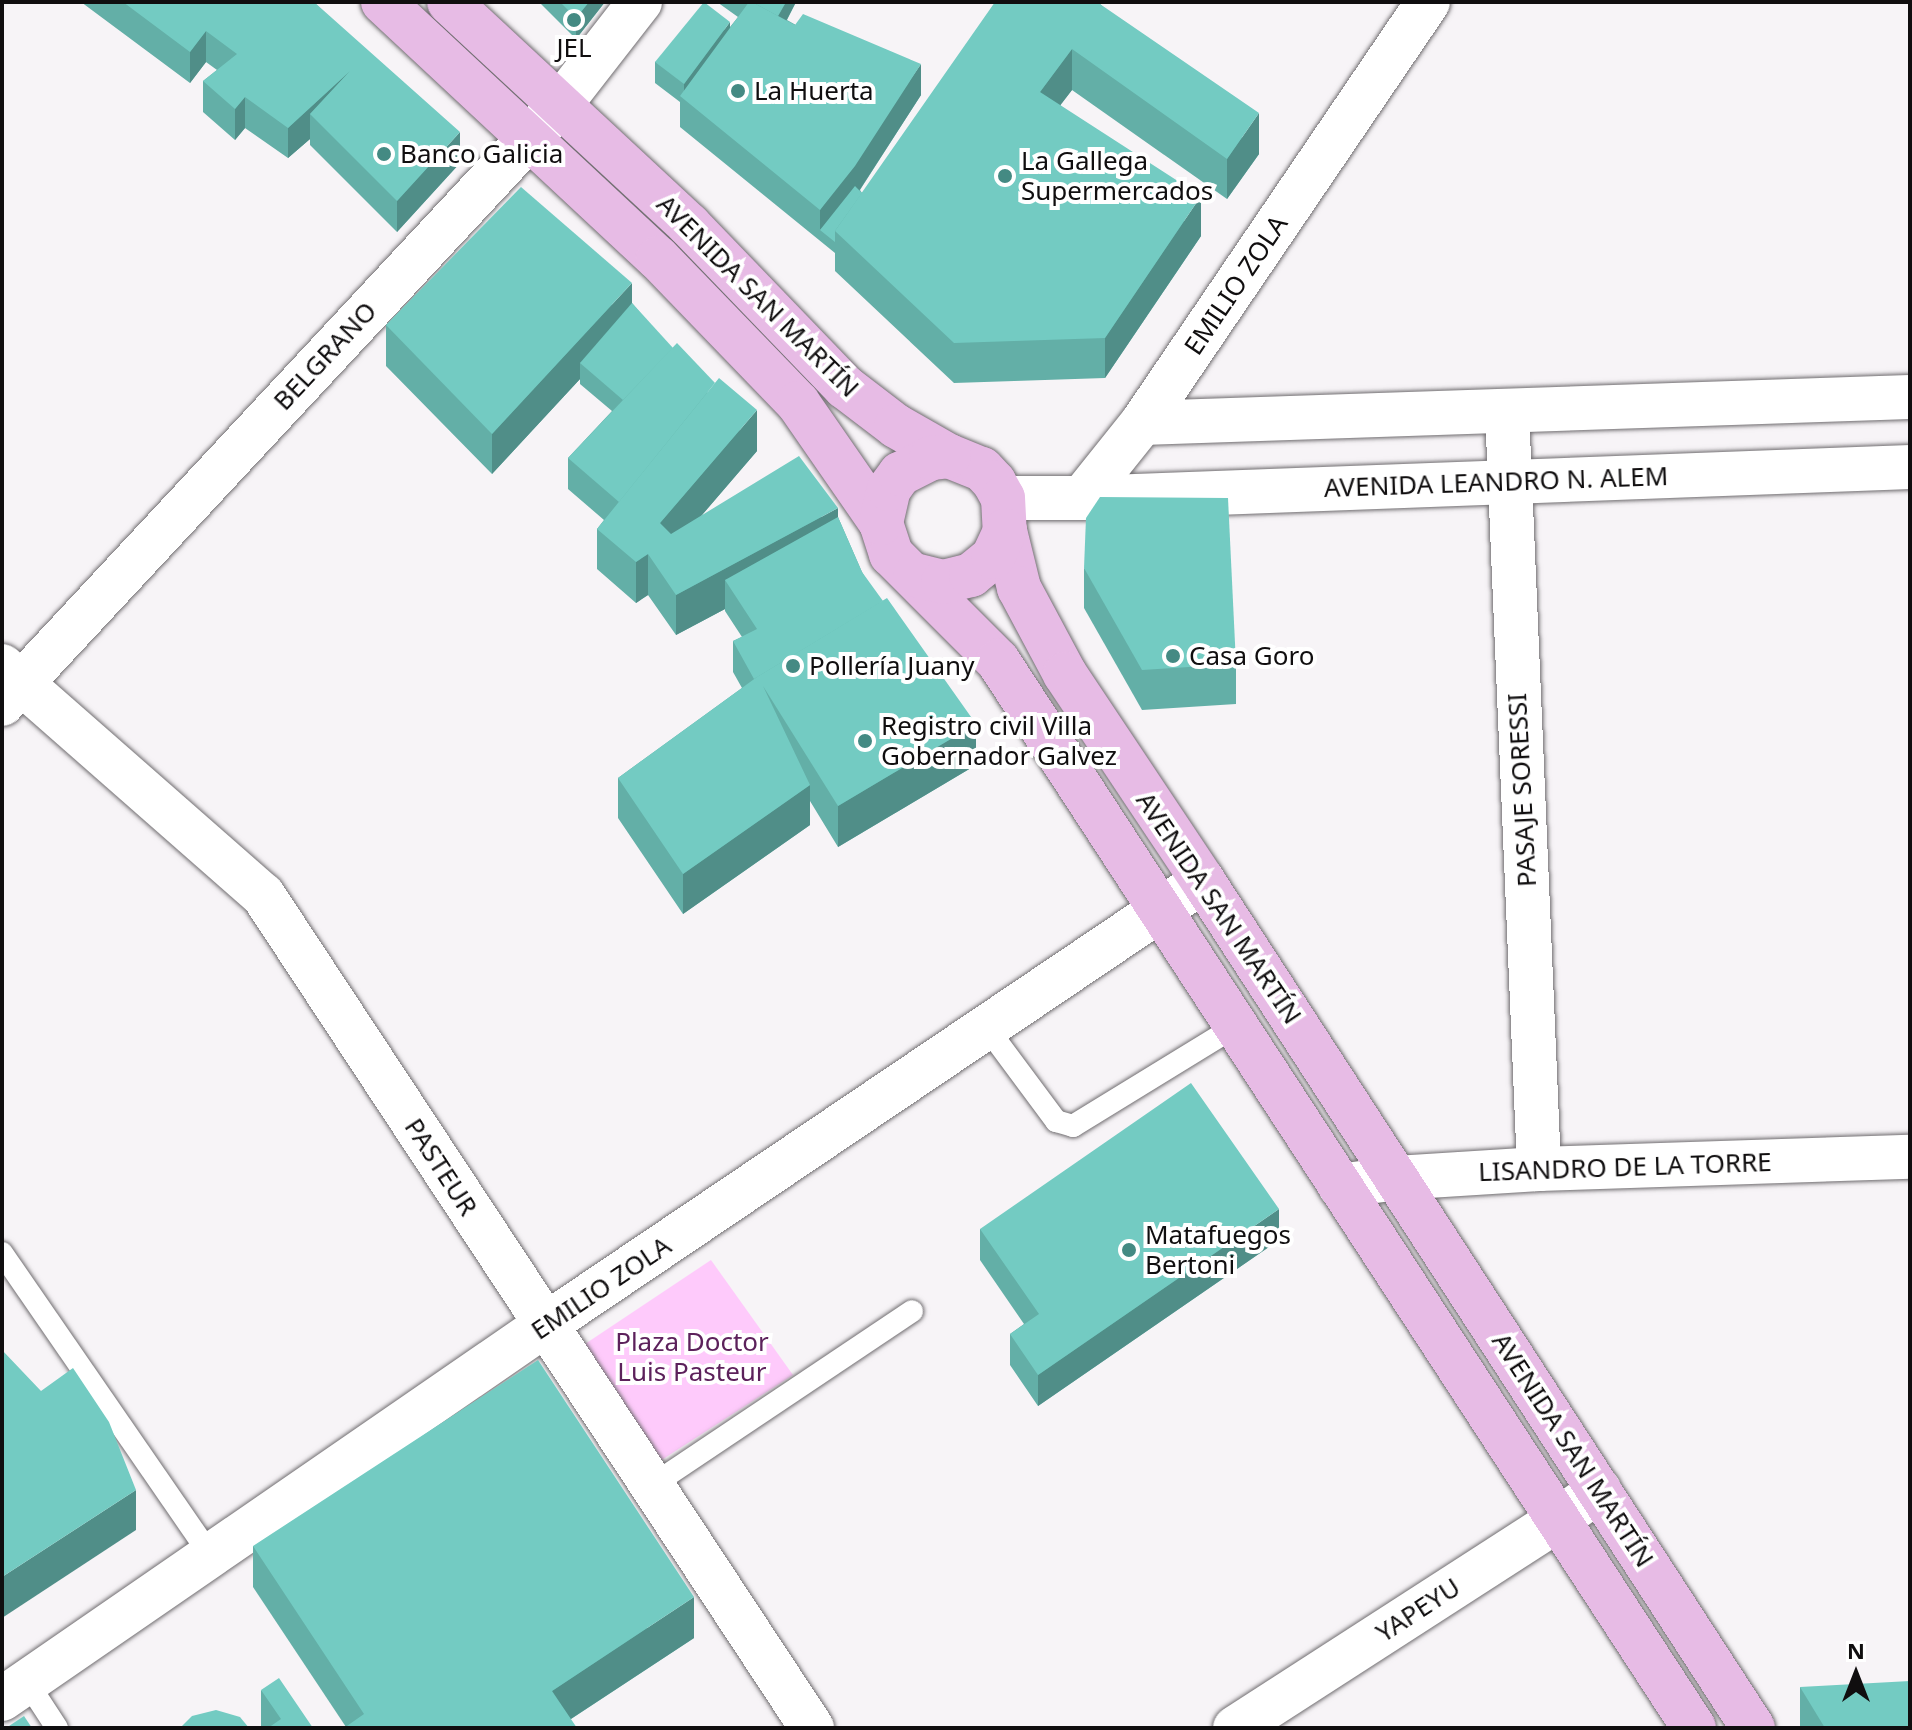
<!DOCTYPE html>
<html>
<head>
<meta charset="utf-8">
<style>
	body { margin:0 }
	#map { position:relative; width:1912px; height:1730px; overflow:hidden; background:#f7f4f7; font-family:"Noto Sans",sans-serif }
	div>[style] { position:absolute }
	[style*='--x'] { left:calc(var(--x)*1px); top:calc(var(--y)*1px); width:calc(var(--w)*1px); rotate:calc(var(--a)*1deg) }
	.green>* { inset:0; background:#fecafb }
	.roads { filter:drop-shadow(0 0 2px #706d70) drop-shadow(0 0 2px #706d70) }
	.lane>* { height:22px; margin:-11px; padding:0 11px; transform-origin:11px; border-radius:11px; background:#fff }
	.street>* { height:44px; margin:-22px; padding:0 22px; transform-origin:22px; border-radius:22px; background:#fff }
	.secondary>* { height:44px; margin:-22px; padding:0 22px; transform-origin:22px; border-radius:22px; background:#fff }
	.primary>* { height:44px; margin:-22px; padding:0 22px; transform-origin:22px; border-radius:22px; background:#e7bbe5 }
	.wall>* { inset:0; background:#63afa7 }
	.shaded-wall>* { inset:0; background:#508e88 }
	.building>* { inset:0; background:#73cbc2 }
	.dots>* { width:22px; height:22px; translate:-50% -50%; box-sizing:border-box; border:4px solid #fff; border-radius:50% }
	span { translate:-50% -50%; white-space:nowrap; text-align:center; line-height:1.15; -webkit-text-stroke:8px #fff; paint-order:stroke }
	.poi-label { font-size:26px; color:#100e0f }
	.left { translate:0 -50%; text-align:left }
	.street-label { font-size:26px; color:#100e0f }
	.park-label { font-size:26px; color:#5c215b }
	.frame { position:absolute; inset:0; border:4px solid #100e0f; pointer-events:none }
	.north { position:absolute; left:1816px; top:1634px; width:80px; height:80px; -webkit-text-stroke:6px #fff; paint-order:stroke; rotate:0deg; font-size:22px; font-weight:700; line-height:32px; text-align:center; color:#100e0f }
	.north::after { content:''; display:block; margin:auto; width:28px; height:36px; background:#100e0f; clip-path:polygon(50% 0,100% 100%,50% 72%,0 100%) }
</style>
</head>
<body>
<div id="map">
	<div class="green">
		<div style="clip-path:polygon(711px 1260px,793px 1375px,657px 1463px,582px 1346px)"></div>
	</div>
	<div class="roads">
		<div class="lane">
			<div style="--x:987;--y:1028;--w:116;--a:53.4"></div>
			<div style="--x:1056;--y:1121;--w:18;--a:16"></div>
			<div style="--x:1073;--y:1126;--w:191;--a:-31.5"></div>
			<div style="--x:2;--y:1253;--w:368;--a:55.4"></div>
			<div style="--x:651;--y:1486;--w:314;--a:-33.8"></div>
			<div style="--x:27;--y:1682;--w:55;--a:56.9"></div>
		</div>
		<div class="street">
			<div style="--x:1507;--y:411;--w:759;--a:87.58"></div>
			<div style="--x:1142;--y:423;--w:509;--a:-55.81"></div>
			<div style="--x:2;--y:704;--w:817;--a:-47.03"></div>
			<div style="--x:559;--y:106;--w:132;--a:-52.1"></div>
			<div style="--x:1340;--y:1186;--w:57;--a:-8.1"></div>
			<div style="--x:1396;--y:1178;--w:143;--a:-3.6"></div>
			<div style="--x:1539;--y:1169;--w:371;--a:-1.9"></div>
			<div style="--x:2;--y:1699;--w:659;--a:-34.56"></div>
			<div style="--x:545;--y:1325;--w:794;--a:-34.01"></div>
		</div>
		<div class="secondary">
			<div style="--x:1003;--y:498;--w:79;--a:0"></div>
			<div style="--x:1082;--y:498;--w:96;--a:-51.3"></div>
			<div style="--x:1142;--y:423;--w:768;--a:-1.94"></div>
			<div style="--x:1082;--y:498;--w:829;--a:-2.14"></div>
			<div style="--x:2;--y:666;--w:347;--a:41.3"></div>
			<div style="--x:263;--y:895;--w:998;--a:56.61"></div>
			<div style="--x:1235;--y:1728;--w:384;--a:-32.8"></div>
			<div style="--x:1558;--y:1520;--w:51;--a:-36.2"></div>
		</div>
		<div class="primary">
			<div style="--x:383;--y:2;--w:376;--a:43"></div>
			<div style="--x:658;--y:258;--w:202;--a:46"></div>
			<div style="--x:798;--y:403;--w:146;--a:55.3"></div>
			<div style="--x:881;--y:523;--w:33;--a:72"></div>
			<div style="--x:891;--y:554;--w:151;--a:45"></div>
			<div style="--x:998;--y:661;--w:1274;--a:56.88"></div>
			<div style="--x:449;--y:2;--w:328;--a:42.9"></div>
			<div style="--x:689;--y:225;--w:225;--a:46.1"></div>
			<div style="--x:845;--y:387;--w:64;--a:37.4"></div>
			<div style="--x:896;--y:426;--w:61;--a:29.5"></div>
			<div style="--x:949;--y:456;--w:35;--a:22"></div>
			<div style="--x:982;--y:469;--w:18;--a:47"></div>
			<div style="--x:994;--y:482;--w:18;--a:61"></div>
			<div style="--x:1003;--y:498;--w:33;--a:87"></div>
			<div style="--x:1005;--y:531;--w:59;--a:76.2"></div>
			<div style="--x:1019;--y:588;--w:98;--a:61.9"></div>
			<div style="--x:1065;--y:674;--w:249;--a:56.3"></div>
			<div style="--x:1203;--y:881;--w:1010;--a:57"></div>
			<div style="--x:881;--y:523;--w:35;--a:-77"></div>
			<div style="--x:889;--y:489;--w:19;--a:-54"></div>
			<div style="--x:900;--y:474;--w:35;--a:-27"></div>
			<div style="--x:931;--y:458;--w:18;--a:-6"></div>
			<div style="--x:915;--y:575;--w:29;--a:14"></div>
			<div style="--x:943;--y:582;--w:29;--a:-14"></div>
			<div style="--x:971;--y:575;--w:28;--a:-39"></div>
			<div style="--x:993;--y:557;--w:29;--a:-65"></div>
		</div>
	</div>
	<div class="wall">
		<div style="clip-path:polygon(81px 2px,314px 2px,460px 163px,397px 232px,310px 145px,310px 139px,288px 158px,245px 128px,235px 140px,203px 112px,203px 81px,217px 70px,206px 62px,190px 83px)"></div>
		<div style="clip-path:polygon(539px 2px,605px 2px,576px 39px)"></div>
		<div style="clip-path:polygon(717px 2px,796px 2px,787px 20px,921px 95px,860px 190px,862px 193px,1099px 3px,1259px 154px,1227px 199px,1072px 90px,1060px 105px,1201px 236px,1105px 378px,954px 383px,835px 271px,835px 253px,680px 127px,680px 102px,655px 83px,655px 62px,730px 27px,738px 17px)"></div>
		<div style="clip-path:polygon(632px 303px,757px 451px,701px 516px,838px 517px,862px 572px,976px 765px,838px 847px,810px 801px,810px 825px,683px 914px,618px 818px,618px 778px,742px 688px,733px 672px,733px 641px,742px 637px,725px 611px,725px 609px,676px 635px,648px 595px,636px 603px,597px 569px,597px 529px,604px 520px,568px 489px,568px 458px,612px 411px,580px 384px,580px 379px,492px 474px,386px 366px,386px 325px)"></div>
		<div style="clip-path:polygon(1084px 568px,1236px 664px,1236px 704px,1142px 710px,1084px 608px)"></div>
		<div style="clip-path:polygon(980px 1229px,1279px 1240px,1038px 1406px,1010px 1365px,1010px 1334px,1024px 1324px,980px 1260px)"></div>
		<div style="clip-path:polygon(253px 1546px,694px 1638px,571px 1719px,346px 1727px,253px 1587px)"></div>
		<div style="clip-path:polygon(1800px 1687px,1910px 1728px,1800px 1728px)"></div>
		<div style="clip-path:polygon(261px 1690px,313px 1728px,261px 1728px)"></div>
	</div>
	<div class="shaded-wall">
		<div style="clip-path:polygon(589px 2px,605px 2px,576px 39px,576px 18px)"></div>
		<div style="clip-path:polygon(786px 2px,796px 2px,774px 44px,774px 23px)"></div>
		<div style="clip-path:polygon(730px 22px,730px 43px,684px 99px,684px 84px)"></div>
		<div style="clip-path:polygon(206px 31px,206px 62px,190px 83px,190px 52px)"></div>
		<div style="clip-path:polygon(1072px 49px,1072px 90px,1040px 132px,1040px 92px)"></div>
		<div style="clip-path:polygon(921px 64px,921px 95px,855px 197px,820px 230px,820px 210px)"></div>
		<div style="clip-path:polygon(350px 71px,310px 114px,310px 139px,288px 158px,288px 128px)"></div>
		<div style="clip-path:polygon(245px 97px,245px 128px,235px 140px,235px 109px)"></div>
		<div style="clip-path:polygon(1259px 113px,1259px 154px,1227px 199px,1227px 159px)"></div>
		<div style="clip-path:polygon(460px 132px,460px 163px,397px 232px,397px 201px)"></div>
		<div style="clip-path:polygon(1201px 196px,1201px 236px,1105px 378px,1105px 338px)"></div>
		<div style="clip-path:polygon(632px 283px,632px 324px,580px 363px,580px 379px,492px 474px,492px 434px)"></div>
		<div style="clip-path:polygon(757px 410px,757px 451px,660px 564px,660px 523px)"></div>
		<div style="clip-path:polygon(838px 508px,838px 548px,725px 580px,725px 609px,676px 635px,676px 595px)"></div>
		<div style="clip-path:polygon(648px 554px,648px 595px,636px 603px,636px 562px)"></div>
		<div style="clip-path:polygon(976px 724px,976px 765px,838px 847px,838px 806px)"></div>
		<div style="clip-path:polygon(810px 785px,810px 825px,683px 914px,683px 874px)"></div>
		<div style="clip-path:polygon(1279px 1209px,1279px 1240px,1038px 1406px,1038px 1375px)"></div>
		<div style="clip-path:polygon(136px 1490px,136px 1530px,2px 1618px,2px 1577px)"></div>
		<div style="clip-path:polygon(694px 1597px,694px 1638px,557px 1728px,552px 1691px)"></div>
	</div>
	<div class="building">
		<div style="clip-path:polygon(123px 2px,314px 2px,460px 132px,397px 201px,310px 114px,350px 71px,288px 128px,245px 97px,235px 109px,203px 81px,237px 54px,206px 31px,190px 52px)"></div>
		<div style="clip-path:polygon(560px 2px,589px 2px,576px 18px)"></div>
		<div style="clip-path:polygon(704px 2px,730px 22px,684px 84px,655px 62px)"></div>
		<div style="clip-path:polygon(749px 2px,752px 2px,795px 25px,803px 14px,921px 64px,855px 166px,820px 210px,680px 96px)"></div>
		<div style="clip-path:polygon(752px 2px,786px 2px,778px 16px)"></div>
		<div style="clip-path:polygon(995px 2px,1097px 2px,1259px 113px,1227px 159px,1072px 49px,1040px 92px,1201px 196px,1105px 338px,954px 343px,835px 231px)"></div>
		<div style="clip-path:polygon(855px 186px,862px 193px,835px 231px,835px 242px,820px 230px)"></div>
		<div style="clip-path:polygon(521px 187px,632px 283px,492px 434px,386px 325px)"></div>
		<div style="clip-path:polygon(632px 303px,673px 348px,623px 400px,580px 363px)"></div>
		<div style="clip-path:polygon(677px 343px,715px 383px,619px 502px,568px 458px)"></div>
		<div style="clip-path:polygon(719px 378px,757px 410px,660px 523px,671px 534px,799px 456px,838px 508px,676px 595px,648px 554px,636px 562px,597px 529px)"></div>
		<div style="clip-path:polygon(1100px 497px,1228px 498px,1236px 664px,1142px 670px,1084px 568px,1086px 518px)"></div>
		<div style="clip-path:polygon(838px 517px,862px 572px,883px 601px,754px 679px,733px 641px,757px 629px,725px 580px)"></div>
		<div style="clip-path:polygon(887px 598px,976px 724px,838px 806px,763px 686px,810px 785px,683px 874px,618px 778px,757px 677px)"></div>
		<div style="clip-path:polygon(1191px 1083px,1279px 1209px,1038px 1375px,1010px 1334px,1039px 1314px,980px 1229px)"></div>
		<div style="clip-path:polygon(2px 1350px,41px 1391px,73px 1368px,109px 1422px,136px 1490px,2px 1577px)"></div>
		<div style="clip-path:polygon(538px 1360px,694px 1597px,552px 1691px,577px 1728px,344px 1728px,364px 1714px,253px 1546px)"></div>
		<div style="clip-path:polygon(279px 1678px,313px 1728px,268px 1728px,281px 1719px,261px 1690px)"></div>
		<div style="clip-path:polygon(1910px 1681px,1910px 1728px,1825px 1728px,1800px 1687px)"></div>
		<div style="clip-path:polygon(216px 1710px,240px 1717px,249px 1728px,180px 1728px,192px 1716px)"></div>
		<div style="clip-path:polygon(24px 1716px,32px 1728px,6px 1728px)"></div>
	</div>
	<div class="dots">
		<div style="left:574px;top:20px;background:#448a83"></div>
		<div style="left:738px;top:91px;background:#448a83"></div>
		<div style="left:384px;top:154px;background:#448a83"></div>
		<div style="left:1005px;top:176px;background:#448a83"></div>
		<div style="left:1173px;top:656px;background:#448a83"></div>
		<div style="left:793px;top:666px;background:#448a83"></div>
		<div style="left:865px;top:741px;background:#448a83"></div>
		<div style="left:1129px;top:1250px;background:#448a83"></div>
	</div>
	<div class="poi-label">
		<span style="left:574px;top:48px">JEL</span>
		<span class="left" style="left:754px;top:91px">La Huerta</span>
		<span class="left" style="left:400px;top:154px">Banco Galicia</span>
		<span class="left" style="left:1021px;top:176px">La Gallega<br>Supermercados</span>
		<span class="left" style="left:1189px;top:656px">Casa Goro</span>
		<span class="left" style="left:809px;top:666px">Pollería Juany</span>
		<span class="left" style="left:881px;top:741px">Registro civil Villa<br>Gobernador Galvez</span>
		<span class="left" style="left:1145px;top:1250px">Matafuegos<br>Bertoni</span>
	</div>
	<div class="street-label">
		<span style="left:1236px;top:285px;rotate:-56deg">EMILIO ZOLA</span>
		<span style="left:758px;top:296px;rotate:45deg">AVENIDA SAN MARTÍN</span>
		<span style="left:325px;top:356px;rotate:-47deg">BELGRANO</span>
		<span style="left:1496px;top:482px;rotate:-2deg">AVENIDA LEANDRO N. ALEM</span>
		<span style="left:1522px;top:790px;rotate:-93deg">PASAJE SORESSI</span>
		<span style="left:1219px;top:908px;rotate:56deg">AVENIDA SAN MARTÍN</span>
		<span style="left:441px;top:1167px;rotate:57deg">PASTEUR</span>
		<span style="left:1625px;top:1167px;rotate:-2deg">LISANDRO DE LA TORRE</span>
		<span style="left:601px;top:1288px;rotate:-34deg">EMILIO ZOLA</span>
		<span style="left:1573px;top:1450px;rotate:57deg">AVENIDA SAN MARTÍN</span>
		<span style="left:1418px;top:1610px;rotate:-33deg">YAPEYU</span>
	</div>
	<div class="park-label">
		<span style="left:692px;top:1357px">Plaza Doctor<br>Luis Pasteur</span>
	</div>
	<div class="frame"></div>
	<div class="north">N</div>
</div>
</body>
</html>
